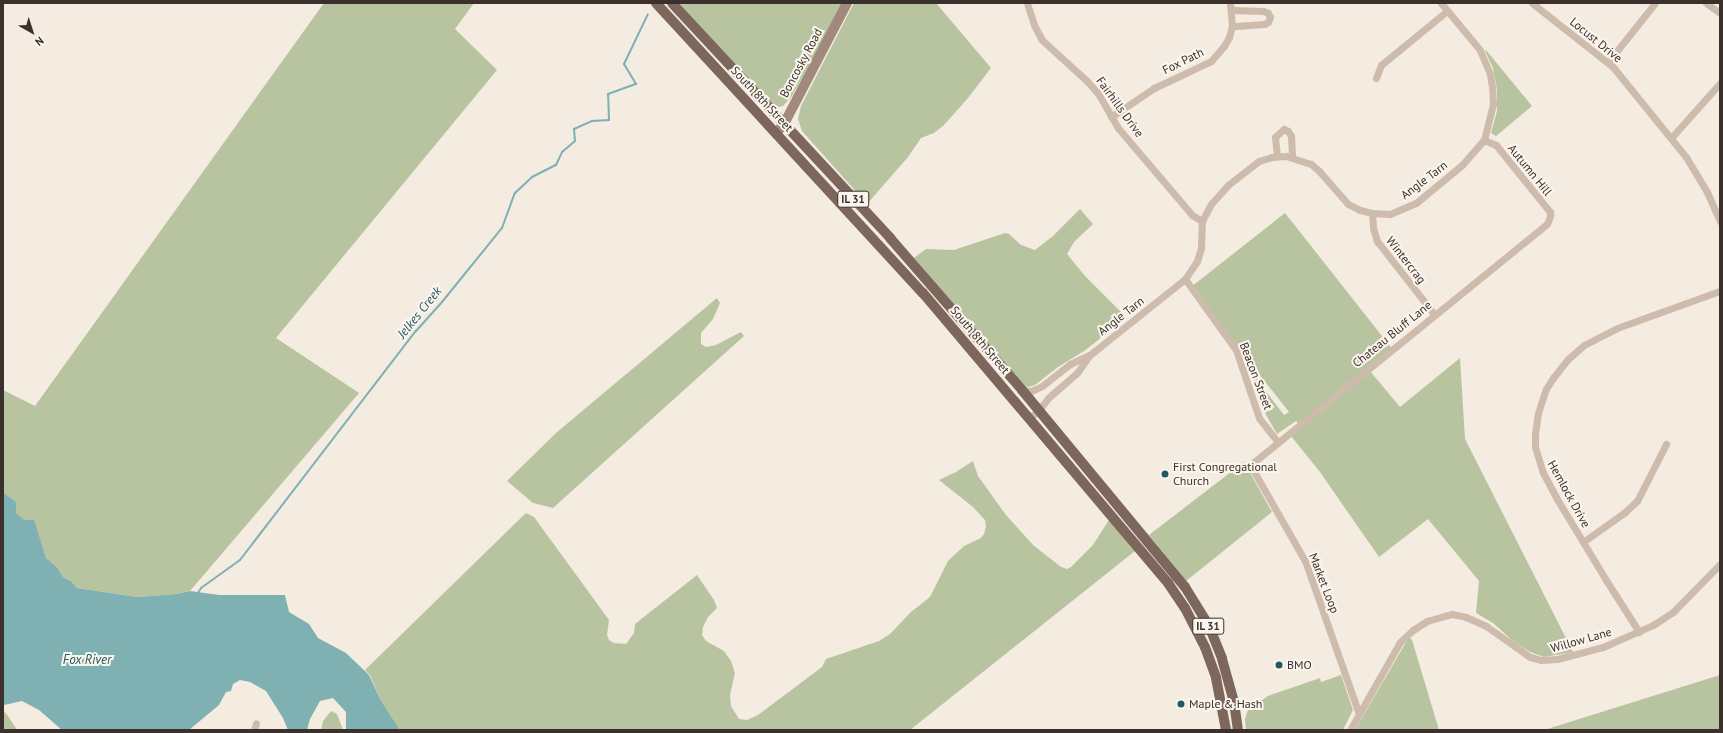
<!DOCTYPE html>
<html>
<head>
<meta charset="utf-8">
<style>
	body { margin:0 }
	#map { position:relative; width:1723px; height:733px; overflow:hidden; background:#f4ebe1; font-family:"PT Sans",sans-serif }
	div>[style] { position:absolute }
	[style*='--x'] { left:calc(var(--x)*1px); top:calc(var(--y)*1px); width:calc(var(--w)*1px); rotate:calc(var(--a)*1deg) }
	.green>* { inset:0; background:#b8c4a0 }
	.water>* { inset:0; background:#7fb0b2 }
	.stream>* { height:2px; margin:-1px; padding:0 1px; transform-origin:1px; border-radius:1px; background:#7fb0b2 }
	.street>* { height:7px; margin:-3.5px; padding:0 3.5px; transform-origin:3.5px; border-radius:3.5px; background:#cdbbac }
	.secondary>* { height:10px; margin:-5px; padding:0 5px; transform-origin:5px; border-radius:5px; background:#a18a7d }
	.primary>* { height:10px; margin:-5px; padding:0 5px; transform-origin:5px; border-radius:5px; background:#7d675c }
	.dots>* { width:11px; height:11px; translate:-50% -50%; box-sizing:border-box; border:2px solid #fbf5ee; border-radius:50% }
	span { translate:-50% -50%; white-space:nowrap; text-align:center; line-height:1.15; -webkit-text-stroke:4px #fbf5ee; paint-order:stroke }
	.shield-label span { padding:1px 3px; background:#fbf5ee; border:1px solid; border-radius:3px; -webkit-text-stroke-width:0 }
	.shield-label { font-size:11px; color:#3b302b; font-weight:700 }
	.street-label { font-size:12px; color:#3b302b }
	.poi-label { font-size:12px; color:#3b302b }
	.left { translate:0 -50%; text-align:left }
	.water-label { font-size:13px; color:#1f5a5e; font-style:italic }
	.frame { position:absolute; inset:0; border:4px solid #3b302b; pointer-events:none }
	.north { position:absolute; left:12px; top:12px; width:40px; height:40px; -webkit-text-stroke:3px #fbf5ee; paint-order:stroke; rotate:141deg; font-size:11px; font-weight:700; line-height:16px; text-align:center; color:#3b302b }
	.north::after { content:''; display:block; margin:auto; width:14px; height:18px; background:#3b302b; clip-path:polygon(50% 0,100% 100%,50% 72%,0 100%) }
</style>
</head>
<body>
<div id="map">
	<div class="green">
		<div style="clip-path:polygon(324px 3px,474px 3px,455px 29px,497px 70px,276px 338px,359px 393px,190px 591px,177px 594px,137px 597px,77px 588px,71px 581px,63px 577px,57px 567px,46px 558px,38px 534px,16px 513px,16px 502px,3px 492px,3px 390px,35px 406px)"></div>
		<div style="clip-path:polygon(679px 3px,844px 3px,792px 96px,783px 106px,778px 107px,773px 105px,760px 92px)"></div>
		<div style="clip-path:polygon(854px 3px,936px 3px,991px 68px,968px 98px,944px 125px,934px 133px,921px 138px,908px 157px,867px 204px,802px 131px,798px 119px,801px 106px)"></div>
		<div style="clip-path:polygon(1486px 50px,1532px 106px,1496px 136px,1491px 133px,1497px 111px,1497px 89px,1493px 68px,1485px 51px)"></div>
		<div style="clip-path:polygon(1080px 209px,1093px 224px,1074px 242px,1067px 254px,1085px 276px,1127px 318px,1084px 351px,1058px 367px,1035px 385px,1028px 387px,1020px 383px,914px 258px,926px 249px,954px 250px,1005px 233px,1009px 234px,1021px 245px,1035px 250px,1053px 236px)"></div>
		<div style="clip-path:polygon(evenodd,1285px 213px,1393px 350px,1299px 424px,1296px 421px,1277px 434px,1261px 406px,1246px 357px,1191px 287px,1285px 213px,1252px 365px,1289px 412px,1284px 415px,1258px 381px,1252px 365px)"></div>
		<div style="clip-path:polygon(717px 298px,720px 303px,713px 319px,701px 333px,701px 344px,706px 347px,716px 345px,741px 332px,744px 336px,553px 508px,533px 503px,507px 481px,556px 433px)"></div>
		<div style="clip-path:polygon(1460px 358px,1465px 439px,1573px 652px,1544px 657px,1530px 652px,1513px 641px,1493px 623px,1476px 613px,1479px 581px,1428px 519px,1379px 557px,1320px 472px,1291px 436px,1370px 371px,1400px 407px)"></div>
		<div style="clip-path:polygon(973px 461px,978px 476px,1006px 515px,1033px 545px,1061px 567px,1067px 569px,1071px 567px,1093px 545px,1109px 520px,1135px 551px,910px 730px,400px 730px,380px 699px,370px 675px,365px 670px,526px 513px,534px 517px,609px 620px,607px 635px,609px 640px,614px 643px,626px 644px,634px 633px,635px 624px,697px 575px,714px 600px,717px 608px,708px 617px,703px 627px,702px 635px,706px 641px,724px 651px,731px 661px,735px 673px,730px 695px,731px 706px,739px 719px,747px 720px,758px 715px,822px 667px,826px 659px,879px 641px,890px 634px,911px 612px,930px 597px,948px 561px,964px 546px,981px 538px,984px 534px,986px 527px,985px 520px,973px 507px,939px 480px,956px 472px)"></div>
		<div style="clip-path:polygon(1244px 462px,1272px 512px,1186px 581px,1149px 535px)"></div>
		<div style="clip-path:polygon(1409px 637px,1412px 640px,1439px 730px,1355px 730px)"></div>
		<div style="clip-path:polygon(1341px 675px,1353px 710px,1343px 730px,1246px 730px,1245px 719px,1248px 710px,1268px 696px,1320px 678px,1321px 682px)"></div>
		<div style="clip-path:polygon(1720px 675px,1720px 730px,1544px 730px)"></div>
		<div style="clip-path:polygon(3px 710px,8px 716px,17px 730px,3px 730px)"></div>
		<div style="clip-path:polygon(331px 711px,337px 714px,343px 730px,321px 730px,323px 721px)"></div>
	</div>
	<div class="water">
		<div style="clip-path:polygon(3px 492px,16px 502px,16px 513px,24px 520px,34px 520px,46px 558px,57px 567px,63px 577px,71px 581px,77px 588px,137px 597px,177px 594px,190px 591px,219px 595px,285px 595px,289px 612px,309px 624px,318px 638px,346px 653px,369px 675px,380px 699px,400px 730px,346px 730px,346px 712px,333px 698px,320px 701px,310px 719px,307px 730px,288px 730px,283px 718px,266px 691px,250px 682px,240px 680px,233px 684px,231px 691px,226px 692px,219px 705px,189px 730px,62px 730px,39px 710px,22px 701px,4px 705px)"></div>
	</div>
	<div class="stream">
		<div style="--x:197;--y:594;--w:7;--a:-56"></div>
		<div style="--x:201;--y:588;--w:48;--a:-35.7"></div>
		<div style="--x:240;--y:560;--w:289;--a:-52.5"></div>
		<div style="--x:416;--y:331;--w:39;--a:-48"></div>
		<div style="--x:442;--y:302;--w:95;--a:-51"></div>
		<div style="--x:502;--y:228;--w:37;--a:-70"></div>
		<div style="--x:515;--y:193;--w:23;--a:-43"></div>
		<div style="--x:532;--y:177;--w:27;--a:-27"></div>
		<div style="--x:556;--y:165;--w:14;--a:-65"></div>
		<div style="--x:562;--y:152;--w:17;--a:-40"></div>
		<div style="--x:575;--y:141;--w:12;--a:-95"></div>
		<div style="--x:574;--y:129;--w:20;--a:-24"></div>
		<div style="--x:592;--y:121;--w:17;--a:-3"></div>
		<div style="--x:609;--y:120;--w:26;--a:-92"></div>
		<div style="--x:608;--y:94;--w:30;--a:-20"></div>
		<div style="--x:636;--y:84;--w:23;--a:-121"></div>
		<div style="--x:624;--y:64;--w:55;--a:-64.4"></div>
	</div>
	<div class="street">
		<div style="--x:1027;--y:3;--w:23;--a:72"></div>
		<div style="--x:1034;--y:25;--w:17;--a:62"></div>
		<div style="--x:1042;--y:40;--w:61;--a:42.3"></div>
		<div style="--x:1087;--y:81;--w:18;--a:49"></div>
		<div style="--x:1099;--y:95;--w:38;--a:60"></div>
		<div style="--x:1118;--y:128;--w:114;--a:49.6"></div>
		<div style="--x:1192;--y:215;--w:12;--a:31"></div>
		<div style="--x:1532;--y:3;--w:103;--a:38.3"></div>
		<div style="--x:1613;--y:67;--w:116;--a:51"></div>
		<div style="--x:1686;--y:157;--w:41;--a:59"></div>
		<div style="--x:1707;--y:192;--w:32;--a:66"></div>
		<div style="--x:1706;--y:3;--w:17;--a:36"></div>
		<div style="--x:1231;--y:10;--w:32;--a:2"></div>
		<div style="--x:1263;--y:11;--w:5;--a:22"></div>
		<div style="--x:1268;--y:13;--w:4;--a:63"></div>
		<div style="--x:1270;--y:17;--w:5;--a:112"></div>
		<div style="--x:1268;--y:22;--w:4;--a:153"></div>
		<div style="--x:1264;--y:24;--w:32;--a:176"></div>
		<div style="--x:1608;--y:62;--w:75;--a:-51.5"></div>
		<div style="--x:1376;--y:78;--w:14;--a:-69"></div>
		<div style="--x:1381;--y:65;--w:85;--a:-39.3"></div>
		<div style="--x:1111;--y:117;--w:52;--a:-34"></div>
		<div style="--x:1154;--y:88;--w:63;--a:-25.3"></div>
		<div style="--x:1211;--y:61;--w:20;--a:-49"></div>
		<div style="--x:1224;--y:46;--w:10;--a:-61"></div>
		<div style="--x:1229;--y:37;--w:11;--a:-75"></div>
		<div style="--x:1232;--y:26;--w:23;--a:-95"></div>
		<div style="--x:1671;--y:138;--w:74;--a:-48.3"></div>
		<div style="--x:1277;--y:156;--w:19;--a:-96"></div>
		<div style="--x:1275;--y:137;--w:12;--a:-42"></div>
		<div style="--x:1284;--y:129;--w:4;--a:27"></div>
		<div style="--x:1288;--y:131;--w:6;--a:59"></div>
		<div style="--x:1291;--y:136;--w:21;--a:87"></div>
		<div style="--x:1372;--y:213;--w:15;--a:86"></div>
		<div style="--x:1373;--y:228;--w:14;--a:73"></div>
		<div style="--x:1377;--y:241;--w:93;--a:52"></div>
		<div style="--x:1185;--y:279;--w:87;--a:54.3"></div>
		<div style="--x:1236;--y:350;--w:72;--a:71.3"></div>
		<div style="--x:1259;--y:418;--w:31;--a:52"></div>
		<div style="--x:1022;--y:390;--w:9;--a:6"></div>
		<div style="--x:1031;--y:391;--w:12;--a:-24"></div>
		<div style="--x:1042;--y:386;--w:36;--a:-38"></div>
		<div style="--x:1070;--y:364;--w:23;--a:-25"></div>
		<div style="--x:1091;--y:354;--w:120;--a:-38.6"></div>
		<div style="--x:1185;--y:279;--w:22;--a:-56"></div>
		<div style="--x:1197;--y:261;--w:14;--a:-73"></div>
		<div style="--x:1201;--y:248;--w:27;--a:-88"></div>
		<div style="--x:1202;--y:221;--w:19;--a:-62"></div>
		<div style="--x:1211;--y:204;--w:25;--a:-48"></div>
		<div style="--x:1228;--y:185;--w:39;--a:-38"></div>
		<div style="--x:1259;--y:161;--w:14;--a:-17"></div>
		<div style="--x:1272;--y:157;--w:14;--a:-4"></div>
		<div style="--x:1286;--y:156;--w:26;--a:18"></div>
		<div style="--x:1311;--y:164;--w:11;--a:41"></div>
		<div style="--x:1319;--y:171;--w:44;--a:48.7"></div>
		<div style="--x:1348;--y:204;--w:13;--a:27"></div>
		<div style="--x:1360;--y:210;--w:12;--a:14"></div>
		<div style="--x:1372;--y:213;--w:18;--a:3"></div>
		<div style="--x:1390;--y:214;--w:28;--a:-23"></div>
		<div style="--x:1416;--y:203;--w:60;--a:-39.6"></div>
		<div style="--x:1462;--y:165;--w:33;--a:-49"></div>
		<div style="--x:1484;--y:140;--w:37;--a:-76"></div>
		<div style="--x:1493;--y:104;--w:17;--a:-93"></div>
		<div style="--x:1492;--y:87;--w:13;--a:-99"></div>
		<div style="--x:1490;--y:74;--w:26;--a:-113"></div>
		<div style="--x:1480;--y:50;--w:61;--a:-129.7"></div>
		<div style="--x:1029;--y:418;--w:11;--a:-38"></div>
		<div style="--x:1038;--y:411;--w:16;--a:-52"></div>
		<div style="--x:1048;--y:398;--w:38;--a:-41"></div>
		<div style="--x:1077;--y:373;--w:21;--a:-55"></div>
		<div style="--x:1583;--y:542;--w:52;--a:-35.5"></div>
		<div style="--x:1625;--y:512;--w:16;--a:-43"></div>
		<div style="--x:1637;--y:501;--w:64;--a:-63"></div>
		<div style="--x:1639;--y:632;--w:62;--a:-122.4"></div>
		<div style="--x:1606;--y:580;--w:95;--a:-121.2"></div>
		<div style="--x:1557;--y:499;--w:30;--a:-118"></div>
		<div style="--x:1543;--y:473;--w:28;--a:-107"></div>
		<div style="--x:1535;--y:446;--w:12;--a:-90"></div>
		<div style="--x:1535;--y:434;--w:21;--a:-82"></div>
		<div style="--x:1538;--y:413;--w:25;--a:-72"></div>
		<div style="--x:1546;--y:389;--w:13;--a:-58"></div>
		<div style="--x:1553;--y:378;--w:24;--a:-52"></div>
		<div style="--x:1568;--y:359;--w:21;--a:-41"></div>
		<div style="--x:1584;--y:345;--w:37;--a:-27"></div>
		<div style="--x:1617;--y:328;--w:109;--a:-19.8"></div>
		<div style="--x:1359;--y:714;--w:162;--a:-109.4"></div>
		<div style="--x:1305;--y:561;--w:107;--a:-119.7"></div>
		<div style="--x:1252;--y:468;--w:6;--a:-72"></div>
		<div style="--x:1254;--y:462;--w:377;--a:-39.1"></div>
		<div style="--x:1547;--y:224;--w:9;--a:-69"></div>
		<div style="--x:1550;--y:216;--w:4;--a:-90"></div>
		<div style="--x:1550;--y:212;--w:86;--a:-128.9"></div>
		<div style="--x:1496;--y:145;--w:13;--a:-157"></div>
		<div style="--x:254;--y:730;--w:7;--a:-74"></div>
		<div style="--x:1350;--y:730;--w:101;--a:-60.4"></div>
		<div style="--x:1400;--y:642;--w:18;--a:-43"></div>
		<div style="--x:1413;--y:630;--w:17;--a:-33"></div>
		<div style="--x:1427;--y:621;--w:26;--a:-16"></div>
		<div style="--x:1452;--y:614;--w:14;--a:12"></div>
		<div style="--x:1466;--y:617;--w:22;--a:24"></div>
		<div style="--x:1486;--y:626;--w:54;--a:35.2"></div>
		<div style="--x:1530;--y:657;--w:11;--a:15"></div>
		<div style="--x:1541;--y:660;--w:16;--a:-4"></div>
		<div style="--x:1557;--y:659;--w:48;--a:-14.6"></div>
		<div style="--x:1603;--y:647;--w:55;--a:-23.7"></div>
		<div style="--x:1653;--y:625;--w:24;--a:-33"></div>
		<div style="--x:1673;--y:612;--w:67;--a:-45.6"></div>
	</div>
	<div class="secondary">
		<div style="--x:776;--y:133;--w:12;--a:-48"></div>
		<div style="--x:784;--y:124;--w:136;--a:-62.5"></div>
	</div>
	<div class="primary">
		<div style="--x:656;--y:3;--w:394;--a:47.4"></div>
		<div style="--x:923;--y:293;--w:380;--a:49.8"></div>
		<div style="--x:1168;--y:583;--w:30;--a:56"></div>
		<div style="--x:1185;--y:608;--w:44;--a:62.9"></div>
		<div style="--x:1205;--y:647;--w:33;--a:70"></div>
		<div style="--x:1216;--y:678;--w:53;--a:79.1"></div>
		<div style="--x:672;--y:3;--w:321;--a:47.1"></div>
		<div style="--x:890;--y:238;--w:201;--a:49"></div>
		<div style="--x:1022;--y:390;--w:256;--a:50.4"></div>
		<div style="--x:1185;--y:587;--w:46;--a:58.4"></div>
		<div style="--x:1209;--y:626;--w:35;--a:68"></div>
		<div style="--x:1222;--y:659;--w:45;--a:74.4"></div>
		<div style="--x:1234;--y:702;--w:28;--a:82"></div>
	</div>
	<div class="dots">
		<div style="left:1165px;top:474px;background:#1f5a5e"></div>
		<div style="left:1279px;top:665px;background:#1f5a5e"></div>
		<div style="left:1181px;top:704px;background:#1f5a5e"></div>
	</div>
	<div class="shield-label">
		<span style="left:853px;top:199px">IL 31</span>
		<span style="left:1208px;top:626px">IL 31</span>
	</div>
	<div class="street-label">
		<span style="left:1596px;top:40px;rotate:39deg">Locust Drive</span>
		<span style="left:1183px;top:61px;rotate:-26deg">Fox Path</span>
		<span style="left:801px;top:63px;rotate:-62deg">Boncosky Road</span>
		<span style="left:762px;top:99px;rotate:47deg">South 8th Street</span>
		<span style="left:1120px;top:107px;rotate:54deg">Fairhills Drive</span>
		<span style="left:1530px;top:170px;rotate:51deg">Autumn Hill</span>
		<span style="left:1424px;top:180px;rotate:-37deg">Angle Tarn</span>
		<span style="left:1406px;top:260px;rotate:52deg">Wintercrag</span>
		<span style="left:1121px;top:316px;rotate:-38deg">Angle Tarn</span>
		<span style="left:1392px;top:334px;rotate:-39deg">Chateau Bluff Lane</span>
		<span style="left:980px;top:340px;rotate:50deg">South 8th Street</span>
		<span style="left:1256px;top:376px;rotate:69deg">Beacon Street</span>
		<span style="left:1569px;top:494px;rotate:61deg">Hemlock Drive</span>
		<span style="left:1324px;top:583px;rotate:69deg">Market Loop</span>
		<span style="left:1581px;top:640px;rotate:-16deg">Willow Lane</span>
	</div>
	<div class="poi-label">
		<span class="left" style="left:1173px;top:474px">First Congregational<br>Church</span>
		<span class="left" style="left:1287px;top:665px">BMO</span>
		<span class="left" style="left:1189px;top:704px">Maple &amp; Hash</span>
	</div>
	<div class="water-label">
		<span style="left:420px;top:313px;rotate:-51deg">Jelkes Creek</span>
		<span style="left:87px;top:660px">Fox River</span>
	</div>
	<div class="frame"></div>
	<div class="north">N</div>
</div>
</body>
</html>
